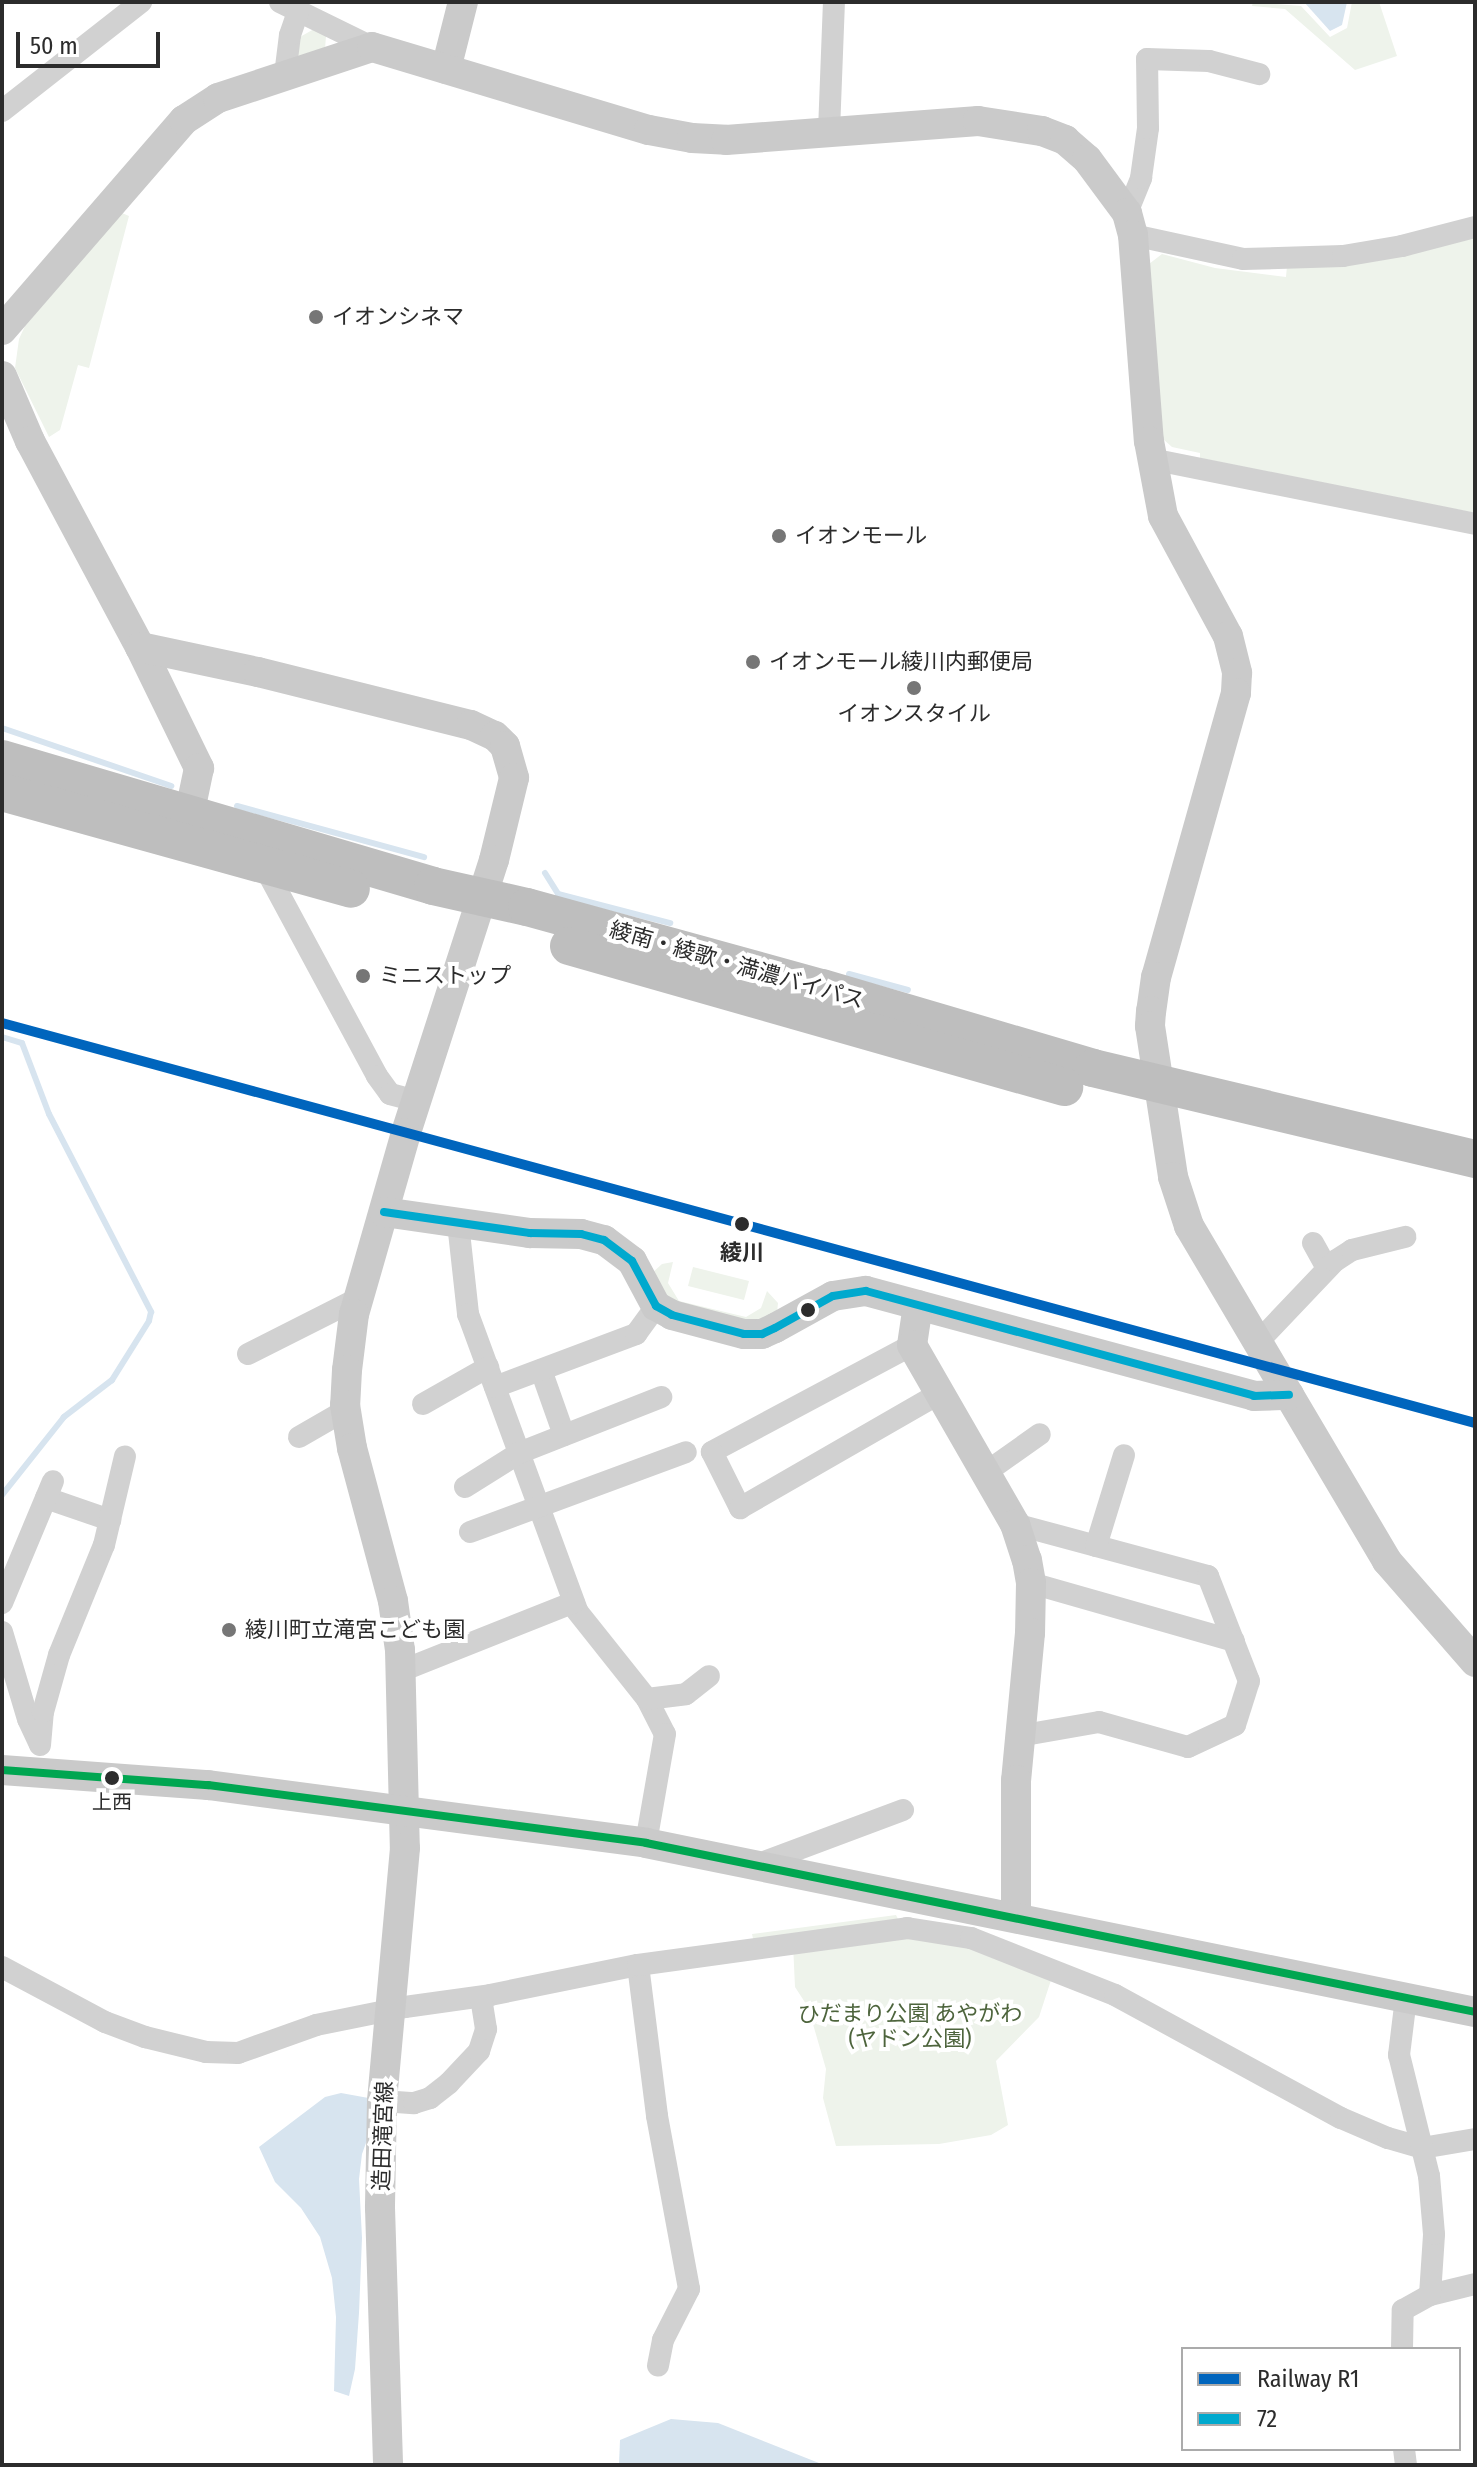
<!DOCTYPE html>
<html>
<head>
<meta charset="utf-8">
<style>
	body { margin:0 }
	#map { position:relative; width:1477px; height:2467px; overflow:hidden; background:#fff; font-family:"Fira Sans Condensed","Noto Sans JP",sans-serif }
	div>[style] { position:absolute }
	[style*='--x'] { left:calc(var(--x)*1px); top:calc(var(--y)*1px); width:calc(var(--w)*1px); rotate:calc(var(--a)*1deg) }
	.green>* { inset:0; background:#eef3eb }
	.water>* { inset:0; background:#d7e4ef }
	.stream>* { height:6px; margin:-3px; padding:0 3px; transform-origin:3px; border-radius:3px; background:#d7e4ef }
	.street>* { height:22px; margin:-11px; padding:0 11px; transform-origin:11px; border-radius:11px; background:#d1d1d1 }
	.secondary>* { height:30px; margin:-15px; padding:0 15px; transform-origin:15px; border-radius:15px; background:#cacaca }
	.highway>* { height:38px; margin:-19px; padding:0 19px; transform-origin:19px; border-radius:19px; background:#bebebe }
	.bus-1>* { height:8px; margin:-4px; padding:0 4px; transform-origin:4px; border-radius:4px; background:#00a9ce }
	.bus-2>* { height:8px; margin:-4px; padding:0 4px; transform-origin:4px; border-radius:4px; background:#00a651 }
	.rail-1>* { height:10px; margin:-5px; padding:0 5px; transform-origin:5px; border-radius:5px; background:#0065bd }
	.dots>* { width:22px; height:22px; translate:-50% -50%; box-sizing:border-box; border:4px solid #fff; border-radius:50% }
	span { translate:-50% -50%; white-space:nowrap; text-align:center; line-height:1.15; -webkit-text-stroke:8px #fff; paint-order:stroke }
	.bus-label { font-size:20px; color:#2c2c2c }
	.poi-label { font-size:22px; color:#2c2c2c }
	.left { translate:0 -50%; text-align:left }
	.street-label { font-size:22px; color:#2c2c2c }
	.stop-label { font-size:22px; color:#2c2c2c; font-weight:700 }
	.park-label { font-size:22px; color:#4d643c }
	.frame { position:absolute; inset:0; border:4px solid #2c2c2c; pointer-events:none }
	.legend { position:absolute; left:1181px; top:2347px; width:280px; height:104px; box-sizing:border-box; background:#fff; border:2px solid #ababab; margin:0; padding:10px 14px; list-style:none; font-size:24px; color:#2c2c2c }
	.legend li { display:flex; align-items:center; gap:16px; height:40px }
	.legend b { width:40px; border:2px solid #ababab }
	.scale { position:absolute; left:16px; top:32px; width:144px; height:36px; box-sizing:border-box; border:4px solid #2c2c2c; border-top:0; padding-left:10px; font-size:24px; line-height:28px; white-space:nowrap; color:#2c2c2c; -webkit-text-stroke:6px #fff; paint-order:stroke }
</style>
</head>
<body>
<div id="map">
	<div class="green">
		<div style="clip-path:polygon(1253px 2px,1301px 6px,1330px 37px,1347px 28px,1352px 2px,1379px 2px,1397px 56px,1355px 70px,1285px 9px,1252px 6px)"></div>
		<div style="clip-path:polygon(314px 29px,326px 36px,325px 49px,300px 60px,293px 41px)"></div>
		<div style="clip-path:polygon(122px 213px,129px 216px,89px 368px,78px 365px,60px 430px,49px 437px,15px 368px,19px 339px,25px 326px)"></div>
		<div style="clip-path:polygon(1475px 238px,1475px 513px,1200px 458px,1200px 453px,1172px 447px,1163px 439px,1149px 264px,1162px 254px,1215px 268px,1286px 277px,1287px 266px)"></div>
		<div style="clip-path:polygon(673px 1262px,668px 1283px,679px 1301px,746px 1317px,761px 1308px,767px 1291px,778px 1303px,777px 1313px,763px 1324px,670px 1302px,652px 1273px,662px 1264px)"></div>
		<div style="clip-path:polygon(693px 1267px,749px 1281px,744px 1300px,688px 1286px)"></div>
		<div style="clip-path:polygon(896px 1915px,898px 1919px,754px 1943px,752px 1934px)"></div>
		<div style="clip-path:polygon(906px 1931px,970px 1939px,1053px 1974px,1039px 2017px,996px 2061px,1008px 2125px,991px 2135px,939px 2144px,836px 2146px,823px 2098px,826px 2069px,808px 2007px,795px 1987px,793px 1944px)"></div>
	</div>
	<div class="water">
		<div style="clip-path:polygon(1304px 2px,1347px 2px,1342px 25px,1330px 31px)"></div>
		<div style="clip-path:polygon(341px 2093px,374px 2099px,371px 2129px,362px 2154px,359px 2179px,362px 2238px,359px 2313px,355px 2369px,349px 2396px,334px 2391px,336px 2317px,332px 2278px,320px 2237px,301px 2208px,275px 2182px,259px 2147px,325px 2097px)"></div>
		<div style="clip-path:polygon(671px 2419px,718px 2423px,824px 2465px,619px 2465px,620px 2440px)"></div>
	</div>
	<div class="stream">
		<div style="--x:2;--y:728;--w:179;--a:18.9"></div>
		<div style="--x:237;--y:806;--w:194;--a:15.3"></div>
		<div style="--x:545;--y:873;--w:25;--a:58"></div>
		<div style="--x:558;--y:894;--w:116;--a:14.5"></div>
		<div style="--x:849;--y:974;--w:61;--a:15.2"></div>
		<div style="--x:2;--y:1037;--w:21;--a:17"></div>
		<div style="--x:22;--y:1043;--w:76;--a:69.2"></div>
		<div style="--x:49;--y:1114;--w:223;--a:62.7"></div>
		<div style="--x:151;--y:1312;--w:9;--a:103"></div>
		<div style="--x:149;--y:1321;--w:70;--a:122.1"></div>
		<div style="--x:112;--y:1380;--w:61;--a:142.4"></div>
		<div style="--x:64;--y:1417;--w:100;--a:128.5"></div>
	</div>
	<div class="street">
		<div style="--x:280;--y:2;--w:102;--a:26.1"></div>
		<div style="--x:285;--y:75;--w:40;--a:-82.9"></div>
		<div style="--x:290;--y:35;--w:24;--a:-71"></div>
		<div style="--x:2;--y:111;--w:177;--a:-38.1"></div>
		<div style="--x:829;--y:131;--w:129;--a:-87.8"></div>
		<div style="--x:1127;--y:213;--w:38;--a:-68"></div>
		<div style="--x:1141;--y:178;--w:50;--a:-82"></div>
		<div style="--x:1148;--y:128;--w:69;--a:-90.8"></div>
		<div style="--x:1147;--y:59;--w:62;--a:1.8"></div>
		<div style="--x:1209;--y:61;--w:52;--a:14.6"></div>
		<div style="--x:1133;--y:235;--w:113;--a:12.3"></div>
		<div style="--x:1243;--y:259;--w:100;--a:-1.7"></div>
		<div style="--x:1343;--y:256;--w:60;--a:-9.6"></div>
		<div style="--x:1402;--y:246;--w:75;--a:-14.6"></div>
		<div style="--x:1151;--y:459;--w:330;--a:11.3"></div>
		<div style="--x:264;--y:866;--w:238;--a:61.7"></div>
		<div style="--x:377;--y:1076;--w:22;--a:54"></div>
		<div style="--x:390;--y:1094;--w:28;--a:15"></div>
		<div style="--x:458;--y:1223;--w:92;--a:83.7"></div>
		<div style="--x:468;--y:1314;--w:316;--a:69.8"></div>
		<div style="--x:577;--y:1611;--w:112;--a:51.5"></div>
		<div style="--x:647;--y:1699;--w:39;--a:63"></div>
		<div style="--x:665;--y:1734;--w:111;--a:99.9"></div>
		<div style="--x:1313;--y:1243;--w:29;--a:61"></div>
		<div style="--x:1258;--y:1342;--w:112;--a:-46.5"></div>
		<div style="--x:1335;--y:1261;--w:20;--a:-33"></div>
		<div style="--x:1352;--y:1250;--w:55;--a:-13.8"></div>
		<div style="--x:912;--y:1345;--w:227;--a:151.9"></div>
		<div style="--x:712;--y:1452;--w:63;--a:63.4"></div>
		<div style="--x:740;--y:1508;--w:231;--a:-29.9"></div>
		<div style="--x:248;--y:1354;--w:124;--a:-26.8"></div>
		<div style="--x:541;--y:1370;--w:69;--a:70.5"></div>
		<div style="--x:495;--y:1387;--w:151;--a:-20.6"></div>
		<div style="--x:636;--y:1334;--w:34;--a:-54"></div>
		<div style="--x:423;--y:1404;--w:75;--a:-29.6"></div>
		<div style="--x:299;--y:1437;--w:54;--a:-29.9"></div>
		<div style="--x:985;--y:1473;--w:67;--a:-35.3"></div>
		<div style="--x:465;--y:1487;--w:64;--a:-32.2"></div>
		<div style="--x:519;--y:1453;--w:153;--a:-21.5"></div>
		<div style="--x:46;--y:1498;--w:68;--a:19"></div>
		<div style="--x:1015;--y:1524;--w:200;--a:15.1"></div>
		<div style="--x:1208;--y:1576;--w:113;--a:68.7"></div>
		<div style="--x:1249;--y:1681;--w:46;--a:107.7"></div>
		<div style="--x:1235;--y:1725;--w:52;--a:154.9"></div>
		<div style="--x:1188;--y:1747;--w:92;--a:-164.3"></div>
		<div style="--x:1099;--y:1722;--w:81;--a:170.1"></div>
		<div style="--x:470;--y:1532;--w:230;--a:-20.3"></div>
		<div style="--x:1096;--y:1546;--w:95;--a:-72.9"></div>
		<div style="--x:1031;--y:1583;--w:211;--a:15.9"></div>
		<div style="--x:2;--y:1603;--w:132;--a:-67.3"></div>
		<div style="--x:2;--y:1632;--w:91;--a:73.4"></div>
		<div style="--x:28;--y:1719;--w:26;--a:65"></div>
		<div style="--x:401;--y:1671;--w:186;--a:-21.7"></div>
		<div style="--x:647;--y:1699;--w:39;--a:-7"></div>
		<div style="--x:686;--y:1694;--w:29;--a:-38"></div>
		<div style="--x:40;--y:1745;--w:33;--a:-85"></div>
		<div style="--x:43;--y:1712;--w:59;--a:-74.3"></div>
		<div style="--x:59;--y:1655;--w:119;--a:-67.8"></div>
		<div style="--x:104;--y:1545;--w:91;--a:-76.7"></div>
		<div style="--x:756;--y:1865;--w:157;--a:-20.5"></div>
		<div style="--x:638;--y:1965;--w:152;--a:82.8"></div>
		<div style="--x:657;--y:2116;--w:176;--a:79.5"></div>
		<div style="--x:689;--y:2289;--w:57;--a:117"></div>
		<div style="--x:663;--y:2340;--w:26;--a:101"></div>
		<div style="--x:2;--y:1967;--w:117;--a:28.1"></div>
		<div style="--x:105;--y:2022;--w:43;--a:20.6"></div>
		<div style="--x:145;--y:2037;--w:63;--a:13.8"></div>
		<div style="--x:206;--y:2052;--w:32;--a:2"></div>
		<div style="--x:238;--y:2053;--w:83;--a:-19.7"></div>
		<div style="--x:316;--y:2025;--w:91;--a:-11.4"></div>
		<div style="--x:405;--y:2007;--w:86;--a:-8"></div>
		<div style="--x:490;--y:1995;--w:151;--a:-11.5"></div>
		<div style="--x:638;--y:1965;--w:272;--a:-7.8"></div>
		<div style="--x:907;--y:1928;--w:65;--a:8.9"></div>
		<div style="--x:971;--y:1938;--w:155;--a:21.6"></div>
		<div style="--x:1115;--y:1995;--w:257;--a:28.6"></div>
		<div style="--x:1341;--y:2118;--w:51;--a:23.1"></div>
		<div style="--x:1388;--y:2138;--w:35;--a:16"></div>
		<div style="--x:1422;--y:2148;--w:54;--a:-9.6"></div>
		<div style="--x:382;--y:2101;--w:32;--a:4"></div>
		<div style="--x:414;--y:2103;--w:17;--a:-17"></div>
		<div style="--x:430;--y:2098;--w:24;--a:-38"></div>
		<div style="--x:449;--y:2083;--w:44;--a:-46.8"></div>
		<div style="--x:479;--y:2051;--w:23;--a:-72"></div>
		<div style="--x:486;--y:2029;--w:32;--a:-99"></div>
		<div style="--x:1430;--y:2295;--w:46;--a:-13.7"></div>
		<div style="--x:1402;--y:2349;--w:39;--a:-89"></div>
		<div style="--x:1403;--y:2310;--w:31;--a:-29"></div>
		<div style="--x:1430;--y:2295;--w:61;--a:-86.2"></div>
		<div style="--x:1434;--y:2234;--w:58;--a:-94.9"></div>
		<div style="--x:1429;--y:2176;--w:125;--a:-103.9"></div>
		<div style="--x:1399;--y:2055;--w:57;--a:-83"></div>
		<div style="--x:1404;--y:2449;--w:16;--a:83"></div>
	</div>
	<div class="secondary">
		<div style="--x:446;--y:69;--w:69;--a:-75.8"></div>
		<div style="--x:2;--y:330;--w:278;--a:-49.1"></div>
		<div style="--x:184;--y:120;--w:40;--a:-32.9"></div>
		<div style="--x:218;--y:98;--w:162;--a:-18.3"></div>
		<div style="--x:372;--y:47;--w:289;--a:16.7"></div>
		<div style="--x:649;--y:130;--w:44;--a:10.5"></div>
		<div style="--x:692;--y:138;--w:34;--a:3"></div>
		<div style="--x:726;--y:140;--w:253;--a:-4.3"></div>
		<div style="--x:978;--y:121;--w:65;--a:8.9"></div>
		<div style="--x:1042;--y:131;--w:25;--a:21"></div>
		<div style="--x:1065;--y:140;--w:29;--a:41"></div>
		<div style="--x:1087;--y:159;--w:67;--a:53.5"></div>
		<div style="--x:1127;--y:213;--w:23;--a:75"></div>
		<div style="--x:1133;--y:235;--w:207;--a:85.6"></div>
		<div style="--x:1149;--y:441;--w:76;--a:79.4"></div>
		<div style="--x:1163;--y:516;--w:136;--a:61.6"></div>
		<div style="--x:1228;--y:636;--w:38;--a:76"></div>
		<div style="--x:1237;--y:673;--w:20;--a:93"></div>
		<div style="--x:1236;--y:693;--w:295;--a:105.7"></div>
		<div style="--x:1156;--y:977;--w:34;--a:98"></div>
		<div style="--x:1151;--y:1011;--w:15;--a:94"></div>
		<div style="--x:1150;--y:1026;--w:153;--a:81.3"></div>
		<div style="--x:1173;--y:1177;--w:52;--a:71.9"></div>
		<div style="--x:1189;--y:1226;--w:389;--a:59.4"></div>
		<div style="--x:1387;--y:1561;--w:134;--a:48.9"></div>
		<div style="--x:2;--y:376;--w:71;--a:66.7"></div>
		<div style="--x:30;--y:441;--w:234;--a:61.9"></div>
		<div style="--x:140;--y:647;--w:135;--a:64"></div>
		<div style="--x:199;--y:768;--w:49;--a:101.8"></div>
		<div style="--x:140;--y:647;--w:121;--a:12"></div>
		<div style="--x:258;--y:672;--w:219;--a:14"></div>
		<div style="--x:471;--y:725;--w:26;--a:25"></div>
		<div style="--x:495;--y:736;--w:14;--a:45"></div>
		<div style="--x:505;--y:746;--w:33;--a:74"></div>
		<div style="--x:514;--y:778;--w:84;--a:103.7"></div>
		<div style="--x:494;--y:860;--w:287;--a:107.9"></div>
		<div style="--x:406;--y:1133;--w:188;--a:106"></div>
		<div style="--x:354;--y:1314;--w:56;--a:97.1"></div>
		<div style="--x:347;--y:1370;--w:35;--a:93"></div>
		<div style="--x:345;--y:1405;--w:44;--a:80.8"></div>
		<div style="--x:352;--y:1448;--w:158;--a:75"></div>
		<div style="--x:393;--y:1601;--w:49;--a:81.9"></div>
		<div style="--x:400;--y:1650;--w:198;--a:88.6"></div>
		<div style="--x:405;--y:1848;--w:254;--a:95.2"></div>
		<div style="--x:382;--y:2101;--w:107;--a:91.1"></div>
		<div style="--x:380;--y:2208;--w:257;--a:88.2"></div>
		<div style="--x:384;--y:1212;--w:148;--a:8.2"></div>
		<div style="--x:530;--y:1233;--w:51;--a:1.1"></div>
		<div style="--x:581;--y:1234;--w:24;--a:15"></div>
		<div style="--x:604;--y:1240;--w:35;--a:37"></div>
		<div style="--x:632;--y:1261;--w:51;--a:61.9"></div>
		<div style="--x:656;--y:1306;--w:18;--a:29"></div>
		<div style="--x:672;--y:1315;--w:74;--a:14.8"></div>
		<div style="--x:744;--y:1334;--w:18;--a:0"></div>
		<div style="--x:762;--y:1334;--w:14;--a:-25"></div>
		<div style="--x:775;--y:1328;--w:66;--a:-28.9"></div>
		<div style="--x:833;--y:1296;--w:33;--a:-9"></div>
		<div style="--x:866;--y:1291;--w:402;--a:15.1"></div>
		<div style="--x:1254;--y:1396;--w:35;--a:-2"></div>
		<div style="--x:918;--y:1305;--w:40;--a:98.5"></div>
		<div style="--x:912;--y:1345;--w:207;--a:60.1"></div>
		<div style="--x:1015;--y:1524;--w:38;--a:72"></div>
		<div style="--x:1027;--y:1560;--w:23;--a:80"></div>
		<div style="--x:1031;--y:1583;--w:50;--a:91.1"></div>
		<div style="--x:1030;--y:1633;--w:148;--a:95.4"></div>
		<div style="--x:1016;--y:1780;--w:138;--a:90"></div>
		<div style="--x:2;--y:1770;--w:207;--a:4.2"></div>
		<div style="--x:208;--y:1785;--w:442;--a:7.5"></div>
		<div style="--x:646;--y:1843;--w:846;--a:11.52"></div>
	</div>
	<div class="highway">
		<div style="--x:2;--y:759;--w:449;--a:16.4"></div>
		<div style="--x:433;--y:886;--w:96;--a:12.6"></div>
		<div style="--x:527;--y:907;--w:306;--a:15.4"></div>
		<div style="--x:822;--y:988;--w:283;--a:16.4"></div>
		<div style="--x:1093;--y:1068;--w:393;--a:13.4"></div>
		<div style="--x:2;--y:792;--w:362;--a:15.5"></div>
		<div style="--x:569;--y:946;--w:515;--a:15.9"></div>
	</div>
	<div class="bus-1">
		<div style="--x:384;--y:1212;--w:148;--a:8.2"></div>
		<div style="--x:530;--y:1233;--w:51;--a:1.1"></div>
		<div style="--x:581;--y:1234;--w:24;--a:15"></div>
		<div style="--x:604;--y:1240;--w:35;--a:37"></div>
		<div style="--x:632;--y:1261;--w:51;--a:61.9"></div>
		<div style="--x:656;--y:1306;--w:18;--a:29"></div>
		<div style="--x:672;--y:1315;--w:74;--a:14.8"></div>
		<div style="--x:744;--y:1334;--w:18;--a:0"></div>
		<div style="--x:762;--y:1334;--w:14;--a:-25"></div>
		<div style="--x:775;--y:1328;--w:66;--a:-28.9"></div>
		<div style="--x:833;--y:1296;--w:33;--a:-9"></div>
		<div style="--x:866;--y:1291;--w:402;--a:15.1"></div>
		<div style="--x:1254;--y:1396;--w:35;--a:-2"></div>
	</div>
	<div class="bus-2">
		<div style="--x:2;--y:1770;--w:207;--a:4.2"></div>
		<div style="--x:208;--y:1785;--w:442;--a:7.5"></div>
		<div style="--x:646;--y:1843;--w:846;--a:11.52"></div>
	</div>
	<div class="rail-1">
		<div style="--x:2;--y:1023;--w:1526;--a:15.19"></div>
	</div>
	<div class="dots">
		<div style="left:316px;top:317px;background:#767676"></div>
		<div style="left:779px;top:536px;background:#767676"></div>
		<div style="left:753px;top:662px;background:#767676"></div>
		<div style="left:914px;top:688px;background:#767676"></div>
		<div style="left:363px;top:976px;background:#767676"></div>
		<div style="left:742px;top:1224px;background:#2c2c2c"></div>
		<div style="left:808px;top:1310px;background:#2c2c2c"></div>
		<div style="left:229px;top:1630px;background:#767676"></div>
		<div style="left:112px;top:1778px;background:#2c2c2c"></div>
	</div>
	<div class="bus-label">
		<span style="left:112px;top:1802px">上西</span>
	</div>
	<div class="poi-label">
		<span class="left" style="left:332px;top:317px">イオンシネマ</span>
		<span class="left" style="left:795px;top:536px">イオンモール</span>
		<span class="left" style="left:769px;top:662px">イオンモール綾川内郵便局</span>
		<span style="left:914px;top:714px">イオンスタイル</span>
		<span class="left" style="left:379px;top:976px">ミニストップ</span>
		<span class="left" style="left:245px;top:1630px">綾川町立滝宮こども園</span>
	</div>
	<div class="street-label">
		<span style="left:737px;top:965px;rotate:16deg">綾南・綾歌・満濃バイパス</span>
		<span style="left:383px;top:2136px;rotate:-88deg">造田滝宮線</span>
	</div>
	<div class="stop-label">
		<span style="left:742px;top:1253px">綾川</span>
	</div>
	<div class="park-label">
		<span style="left:910px;top:2026px">ひだまり公園 あやがわ<br>(ヤドン公園)</span>
	</div>
	<div class="frame"></div>
	<ul class="legend">
	<li><b style="height:10px;background:#0065bd"></b>Railway R1</li>
	<li><b style="height:10px;background:#00a9ce"></b>72</li>
	</ul>
	<div class="scale">50 m</div>
</div>
</body>
</html>
